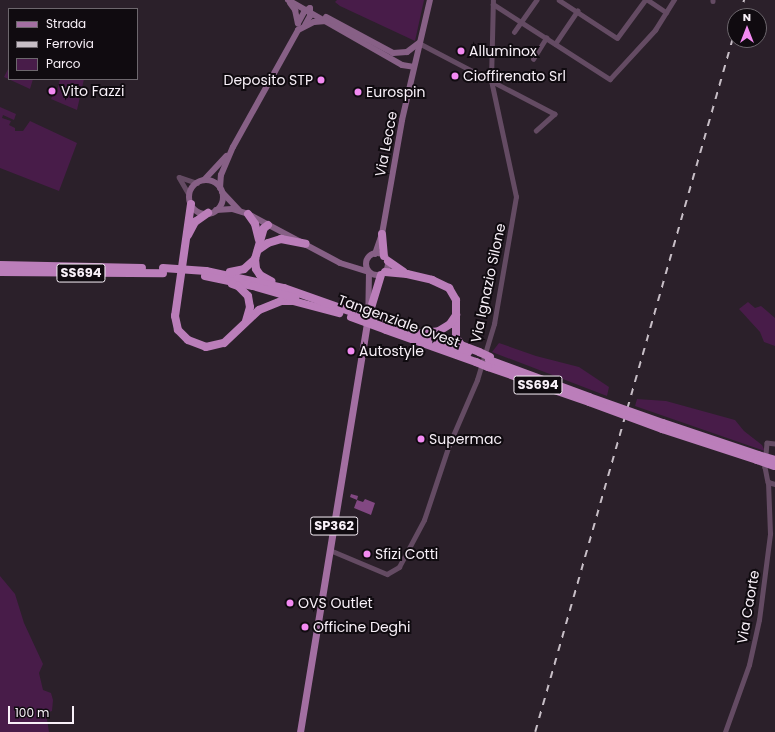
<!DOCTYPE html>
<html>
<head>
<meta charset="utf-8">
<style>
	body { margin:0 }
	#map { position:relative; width:775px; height:732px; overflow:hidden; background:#2b202a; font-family:Poppins,sans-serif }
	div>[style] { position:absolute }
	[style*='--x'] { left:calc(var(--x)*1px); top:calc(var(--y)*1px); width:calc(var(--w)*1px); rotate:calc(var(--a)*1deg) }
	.green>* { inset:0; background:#481c49 }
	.water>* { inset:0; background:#824882 }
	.street>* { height:4.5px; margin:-2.25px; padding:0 2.25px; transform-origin:2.25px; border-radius:2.25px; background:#644b63 }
	.secondary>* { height:6px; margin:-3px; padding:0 3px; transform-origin:3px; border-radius:3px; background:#876086 }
	.secondary>.ring { margin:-3px; padding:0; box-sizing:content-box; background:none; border:6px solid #876086; border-radius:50% }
	.primary>* { height:7px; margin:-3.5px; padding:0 3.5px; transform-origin:3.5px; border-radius:3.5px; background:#a36fa2 }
	.highway>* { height:8px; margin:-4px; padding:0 4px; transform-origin:4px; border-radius:4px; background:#bb7eba }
	.rail>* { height:1.5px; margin-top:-0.75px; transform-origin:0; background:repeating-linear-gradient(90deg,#c7bec6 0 7px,transparent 0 14px) }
	.highway-bridge>* { height:8px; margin:-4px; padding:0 4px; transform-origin:4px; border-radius:4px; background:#bb7eba }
	.dots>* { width:11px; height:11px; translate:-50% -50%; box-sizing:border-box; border:2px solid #100b10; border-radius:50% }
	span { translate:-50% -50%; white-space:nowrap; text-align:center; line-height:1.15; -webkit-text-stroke:4px #100b10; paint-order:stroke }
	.shield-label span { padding:1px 3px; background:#100b10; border:1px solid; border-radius:3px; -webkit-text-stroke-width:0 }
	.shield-label { font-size:13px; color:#f8f0f8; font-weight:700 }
	.poi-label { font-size:14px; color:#f8f0f8 }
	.left { translate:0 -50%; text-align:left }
	.right { translate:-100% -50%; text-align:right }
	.street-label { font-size:14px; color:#f8f0f8 }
	.legend { position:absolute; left:8px; top:8px; width:130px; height:72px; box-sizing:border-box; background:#100b10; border:1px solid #6d676d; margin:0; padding:5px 7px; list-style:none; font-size:12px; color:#f8f0f8 }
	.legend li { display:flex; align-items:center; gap:8px; height:20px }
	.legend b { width:20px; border:1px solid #6d676d }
	.north { position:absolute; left:727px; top:8px; width:40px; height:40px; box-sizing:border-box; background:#100b10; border:1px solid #6d676d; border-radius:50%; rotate:0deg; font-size:11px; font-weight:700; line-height:16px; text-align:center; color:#f8f0f8 }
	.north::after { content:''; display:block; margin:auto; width:14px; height:18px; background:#f38af2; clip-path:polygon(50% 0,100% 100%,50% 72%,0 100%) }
	.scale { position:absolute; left:8px; top:706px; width:66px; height:18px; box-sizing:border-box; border:2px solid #f8f0f8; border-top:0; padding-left:5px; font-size:12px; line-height:14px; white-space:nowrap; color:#f8f0f8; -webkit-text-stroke:3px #100b10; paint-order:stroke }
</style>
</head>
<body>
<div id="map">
	<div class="green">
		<div style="clip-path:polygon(337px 0,424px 0,415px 41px,340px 6px,335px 2px)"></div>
		<div style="clip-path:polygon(9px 67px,9px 79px,33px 79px,30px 89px,4px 77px)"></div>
		<div style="clip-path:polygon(60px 79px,84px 79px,77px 110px,51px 99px,53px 95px,56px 95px)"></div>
		<div style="clip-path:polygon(0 107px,16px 114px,14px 120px,3px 115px,2px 118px,11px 121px,9px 125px,15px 128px,15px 131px,23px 131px,30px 121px,77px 143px,59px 191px,0 168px)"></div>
		<div style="clip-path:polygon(748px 302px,755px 308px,761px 306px,775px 318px,775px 346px,764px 342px,760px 332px,739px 309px)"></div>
		<div style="clip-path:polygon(499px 343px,536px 356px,579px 367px,609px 387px,607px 396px,492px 352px)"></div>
		<div style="clip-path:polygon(637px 399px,666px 401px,735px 420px,744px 431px,762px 445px,765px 451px,635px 406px)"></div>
		<div style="clip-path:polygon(0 576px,15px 594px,24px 623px,43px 664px,39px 673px,43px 690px,51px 693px,53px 700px,52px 711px,46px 713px,49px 732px,0 732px)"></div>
	</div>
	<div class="water">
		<div style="clip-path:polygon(351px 494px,358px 496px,357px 500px,363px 502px,365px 499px,375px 503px,371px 515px,354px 508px,357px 500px,350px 497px)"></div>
	</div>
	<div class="street">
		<div style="--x:559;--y:0;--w:69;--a:33.2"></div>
		<div style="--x:617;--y:38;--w:47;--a:-53.6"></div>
		<div style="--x:648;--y:0;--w:22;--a:34"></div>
		<div style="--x:713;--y:0;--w:1;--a:90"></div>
		<div style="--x:493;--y:4;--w:139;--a:32.7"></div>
		<div style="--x:610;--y:79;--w:67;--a:-47.4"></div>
		<div style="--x:655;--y:30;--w:36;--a:-58"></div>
		<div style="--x:514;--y:32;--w:39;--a:-55"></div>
		<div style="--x:419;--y:43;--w:153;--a:27.6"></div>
		<div style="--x:555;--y:114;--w:25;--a:138"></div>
		<div style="--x:555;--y:44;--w:40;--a:-56"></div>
		<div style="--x:533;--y:59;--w:25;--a:-58"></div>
		<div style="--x:179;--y:177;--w:20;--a:60"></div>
		<div style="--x:179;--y:177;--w:19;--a:18"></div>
		<div style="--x:775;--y:444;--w:8;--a:-173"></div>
		<div style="--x:767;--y:443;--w:24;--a:95"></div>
		<div style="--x:765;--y:467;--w:15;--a:79"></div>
		<div style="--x:768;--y:482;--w:7;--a:16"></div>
		<div style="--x:330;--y:550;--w:62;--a:22.8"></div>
		<div style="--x:387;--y:574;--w:14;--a:-30"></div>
		<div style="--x:399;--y:567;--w:53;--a:-62"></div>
		<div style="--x:424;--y:520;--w:79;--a:-71.6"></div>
		<div style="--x:449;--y:445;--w:71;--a:-66.7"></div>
		<div style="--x:477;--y:380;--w:59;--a:-73.1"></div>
		<div style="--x:494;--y:324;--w:129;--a:-80.2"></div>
		<div style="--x:516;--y:197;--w:120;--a:-102.1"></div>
		<div style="--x:491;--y:80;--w:80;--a:-88.6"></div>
		<div style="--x:725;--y:732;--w:71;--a:-70.3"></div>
		<div style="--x:749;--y:665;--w:46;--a:-77.5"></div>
		<div style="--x:759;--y:620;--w:87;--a:-82.7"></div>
		<div style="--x:770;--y:534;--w:52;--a:-92.2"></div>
	</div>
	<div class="secondary">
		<div style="--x:288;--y:0;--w:131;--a:29.7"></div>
		<div style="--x:402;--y:65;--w:12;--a:9"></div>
		<div style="--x:290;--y:3;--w:9;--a:54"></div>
		<div style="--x:295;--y:10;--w:14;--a:78"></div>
		<div style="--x:326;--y:17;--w:76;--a:28.2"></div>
		<div style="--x:393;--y:53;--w:14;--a:-4"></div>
		<div style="--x:407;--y:52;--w:15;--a:-37"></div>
		<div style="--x:298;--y:23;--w:13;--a:-61"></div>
		<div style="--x:304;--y:12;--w:7;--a:-34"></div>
		<div style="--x:310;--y:8;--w:8;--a:90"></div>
		<div style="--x:310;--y:16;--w:10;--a:119"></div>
		<div style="--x:204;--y:180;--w:33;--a:-47"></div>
		<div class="ring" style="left:189px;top:180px;width:28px;height:28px"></div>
		<div style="--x:220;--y:188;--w:13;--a:-86"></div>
		<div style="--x:221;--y:175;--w:30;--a:-67"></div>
		<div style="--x:233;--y:147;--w:134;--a:-60.9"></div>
		<div style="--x:298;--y:30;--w:18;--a:-27"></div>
		<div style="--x:314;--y:22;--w:12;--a:-5"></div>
		<div style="--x:222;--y:192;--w:25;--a:47"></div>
		<div style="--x:216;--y:210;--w:16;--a:-4"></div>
		<div style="--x:232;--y:209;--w:17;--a:17"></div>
		<div style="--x:248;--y:214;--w:104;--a:28"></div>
		<div style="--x:340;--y:263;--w:30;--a:17"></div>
		<div style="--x:369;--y:272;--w:39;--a:91"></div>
		<div class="ring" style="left:366px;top:253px;width:16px;height:16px"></div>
		<div style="--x:375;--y:254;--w:21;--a:-71"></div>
		<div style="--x:382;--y:234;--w:116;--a:-80"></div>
		<div style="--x:402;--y:120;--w:123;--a:-76.9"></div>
	</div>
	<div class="primary">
		<div style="--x:300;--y:732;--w:416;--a:-80.7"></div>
	</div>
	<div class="highway">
		<div style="--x:191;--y:204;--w:113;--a:98.1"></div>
		<div style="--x:175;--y:316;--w:14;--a:78"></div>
		<div style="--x:178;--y:330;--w:14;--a:45"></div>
		<div style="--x:188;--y:340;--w:19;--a:21"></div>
		<div style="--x:206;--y:347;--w:18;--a:-13"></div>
		<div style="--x:224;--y:343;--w:48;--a:-43.3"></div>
		<div style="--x:259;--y:310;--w:24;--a:-22"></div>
		<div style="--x:281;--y:301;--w:12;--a:0"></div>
		<div style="--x:293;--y:301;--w:48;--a:14.6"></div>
		<div style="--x:248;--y:214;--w:12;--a:55"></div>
		<div style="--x:255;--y:224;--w:16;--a:76"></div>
		<div style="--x:382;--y:234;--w:22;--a:85"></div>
		<div style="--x:188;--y:235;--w:15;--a:-62"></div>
		<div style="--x:195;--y:222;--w:16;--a:-35"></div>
		<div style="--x:258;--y:250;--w:12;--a:-35"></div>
		<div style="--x:268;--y:243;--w:14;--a:-17"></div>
		<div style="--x:281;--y:239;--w:25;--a:11"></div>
		<div style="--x:255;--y:259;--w:10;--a:84"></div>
		<div style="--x:256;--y:269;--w:7;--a:56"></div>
		<div style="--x:260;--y:275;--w:13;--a:29"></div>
		<div style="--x:388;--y:261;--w:19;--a:35"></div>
		<div style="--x:0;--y:265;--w:142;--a:1.2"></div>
		<div style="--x:206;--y:271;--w:80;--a:12.3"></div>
		<div style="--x:284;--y:288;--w:72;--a:19.4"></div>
		<div style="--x:0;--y:272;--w:163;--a:0.4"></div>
		<div style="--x:230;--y:272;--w:14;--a:-12"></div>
		<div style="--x:244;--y:269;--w:15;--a:-42"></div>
		<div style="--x:255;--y:259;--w:32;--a:-74"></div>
		<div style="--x:264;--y:228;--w:5;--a:-37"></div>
		<div style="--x:385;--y:272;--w:22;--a:5"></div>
		<div style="--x:407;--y:274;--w:26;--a:13"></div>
		<div style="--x:432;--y:280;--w:19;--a:25"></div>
		<div style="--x:449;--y:288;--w:14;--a:60"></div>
		<div style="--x:456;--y:300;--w:37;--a:90"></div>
		<div style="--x:456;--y:337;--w:9;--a:58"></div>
		<div style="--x:461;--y:345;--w:19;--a:21"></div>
		<div style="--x:205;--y:276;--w:49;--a:11.8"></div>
		<div style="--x:253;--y:286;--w:44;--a:15.9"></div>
		<div style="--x:232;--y:284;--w:6;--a:18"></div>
		<div style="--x:238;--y:286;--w:14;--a:45"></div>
		<div style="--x:248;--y:296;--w:11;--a:80"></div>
		<div style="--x:250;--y:307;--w:15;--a:106"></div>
		<div style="--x:367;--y:321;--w:48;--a:-73.1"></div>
		<div style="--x:387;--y:324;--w:86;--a:19.1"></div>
		<div style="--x:386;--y:330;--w:96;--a:19.6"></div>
		<div style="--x:421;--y:333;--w:18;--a:-6"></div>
		<div style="--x:439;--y:331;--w:13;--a:-32"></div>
		<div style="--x:450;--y:324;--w:11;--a:-56"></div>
		<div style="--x:489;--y:360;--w:107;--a:20.3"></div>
		<div style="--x:488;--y:367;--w:107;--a:19.1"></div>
		<div style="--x:663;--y:423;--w:100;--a:18.6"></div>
		<div style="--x:662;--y:429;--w:100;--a:18.1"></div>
	</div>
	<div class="rail">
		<div style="--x:739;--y:16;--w:17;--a:-73"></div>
		<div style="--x:535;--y:732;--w:730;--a:-74.1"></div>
	</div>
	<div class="highway-bridge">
		<div style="--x:163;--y:268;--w:43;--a:4"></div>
		<div style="--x:359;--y:314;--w:30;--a:20"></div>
		<div style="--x:351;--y:317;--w:37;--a:20"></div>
		<div style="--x:479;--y:352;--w:12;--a:24"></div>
		<div style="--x:476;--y:362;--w:13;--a:23"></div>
		<div style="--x:589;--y:397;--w:78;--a:19.4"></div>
		<div style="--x:589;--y:402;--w:78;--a:20.3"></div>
		<div style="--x:758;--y:455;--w:18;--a:16"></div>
		<div style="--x:757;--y:460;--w:18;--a:19"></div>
	</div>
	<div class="dots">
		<div style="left:461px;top:51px;background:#f38af2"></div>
		<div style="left:455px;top:76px;background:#f38af2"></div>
		<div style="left:321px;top:80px;background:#f38af2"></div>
		<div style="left:52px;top:91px;background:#f38af2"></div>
		<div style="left:358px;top:92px;background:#f38af2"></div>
		<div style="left:351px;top:351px;background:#f38af2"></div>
		<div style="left:421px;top:439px;background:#f38af2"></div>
		<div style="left:367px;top:554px;background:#f38af2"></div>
		<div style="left:290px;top:603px;background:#f38af2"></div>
		<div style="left:305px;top:627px;background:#f38af2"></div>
	</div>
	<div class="shield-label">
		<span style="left:81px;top:273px">SS694</span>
		<span style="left:538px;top:385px">SS694</span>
		<span style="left:334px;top:526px">SP362</span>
	</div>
	<div class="poi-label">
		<span class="left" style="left:469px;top:51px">Alluminox</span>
		<span class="left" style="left:463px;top:76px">Cioffirenato Srl</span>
		<span class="right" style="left:313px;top:80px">Deposito STP</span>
		<span class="left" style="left:61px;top:91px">Vito Fazzi</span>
		<span class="left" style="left:366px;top:92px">Eurospin</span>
		<span class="left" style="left:359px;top:351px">Autostyle</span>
		<span class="left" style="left:429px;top:439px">Supermac</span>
		<span class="left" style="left:375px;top:554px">Sfizi Cotti</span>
		<span class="left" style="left:298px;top:603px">OVS Outlet</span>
		<span class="left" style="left:313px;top:627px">Officine Deghi</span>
	</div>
	<div class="street-label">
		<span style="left:386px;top:144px;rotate:-79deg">Via Lecce</span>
		<span style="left:488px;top:283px;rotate:-78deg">Via Ignazio Silone</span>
		<span style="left:399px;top:321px;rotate:20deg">Tangenziale Ovest</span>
		<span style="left:748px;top:607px;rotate:-80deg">Via Caorte</span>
	</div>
	<ul class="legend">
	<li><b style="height:5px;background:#a36fa2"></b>Strada</li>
	<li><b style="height:5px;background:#c7bec6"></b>Ferrovia</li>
	<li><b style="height:11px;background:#481c49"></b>Parco</li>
	</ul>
	<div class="north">N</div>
	<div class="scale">100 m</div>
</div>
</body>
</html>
